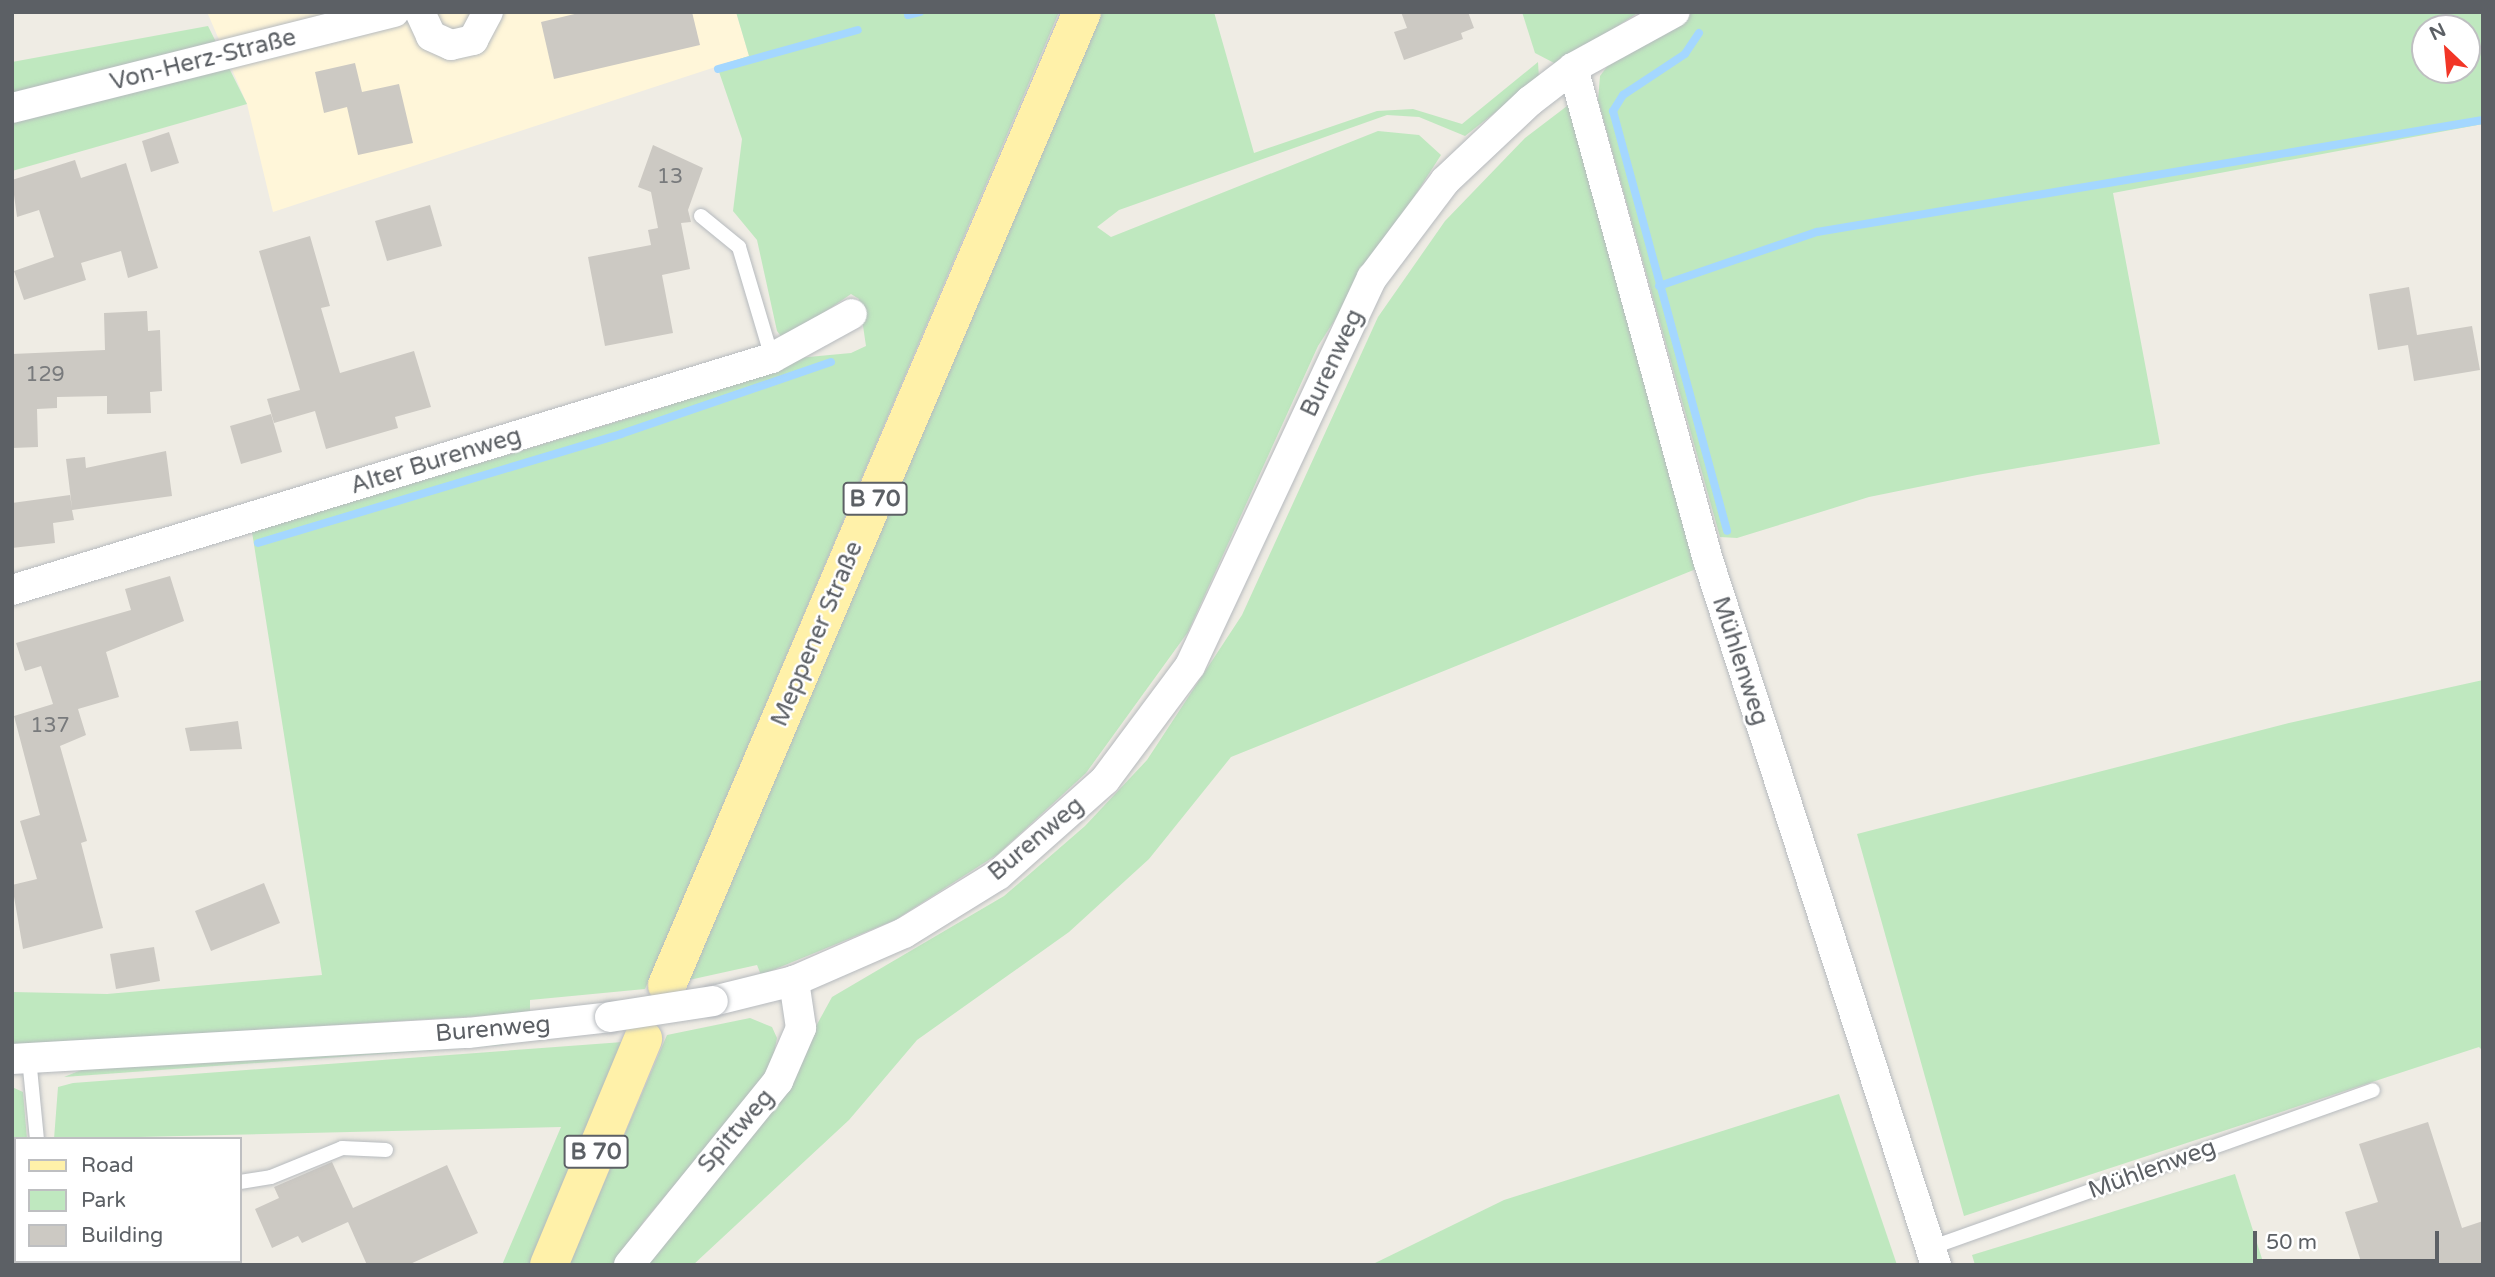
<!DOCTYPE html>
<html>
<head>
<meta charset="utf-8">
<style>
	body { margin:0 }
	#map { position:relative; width:2495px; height:1277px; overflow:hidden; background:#efece4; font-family:"Varela Round",sans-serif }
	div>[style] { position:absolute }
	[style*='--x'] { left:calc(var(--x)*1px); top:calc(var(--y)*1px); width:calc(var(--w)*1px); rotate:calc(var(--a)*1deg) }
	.commercial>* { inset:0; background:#fff6d9 }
	.green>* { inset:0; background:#bfe8bf }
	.stream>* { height:8px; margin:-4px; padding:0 4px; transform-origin:4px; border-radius:4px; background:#a4d7ff }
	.building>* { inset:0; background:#ccc9c3 }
	.roads { filter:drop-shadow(0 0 2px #b6babe) drop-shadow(0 0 2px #b6babe) }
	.lane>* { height:14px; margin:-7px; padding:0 7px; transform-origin:7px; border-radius:7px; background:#fff }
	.street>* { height:30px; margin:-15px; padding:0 15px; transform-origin:15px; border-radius:15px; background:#fff }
	.primary>* { height:38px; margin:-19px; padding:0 19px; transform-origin:19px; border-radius:19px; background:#fff1a9 }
	.bridges { filter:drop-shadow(0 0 2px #b6babe) drop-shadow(0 0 2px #b6babe) }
	.street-bridge>* { height:30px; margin:-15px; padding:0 15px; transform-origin:15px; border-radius:15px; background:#fff }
	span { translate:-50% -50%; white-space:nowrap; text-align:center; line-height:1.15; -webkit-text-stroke:5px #fff; paint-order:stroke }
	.number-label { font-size:21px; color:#787a7c }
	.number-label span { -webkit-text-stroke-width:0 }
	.shield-label span { padding:2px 5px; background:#fff; border:2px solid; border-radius:5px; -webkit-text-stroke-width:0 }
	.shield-label { font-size:23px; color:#5c6065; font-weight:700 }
	.street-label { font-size:24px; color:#5c6065 }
	.frame { position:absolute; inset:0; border:14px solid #5c6065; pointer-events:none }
	.legend { position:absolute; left:14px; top:1137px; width:228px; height:126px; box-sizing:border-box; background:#fff; border:2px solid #bebfc1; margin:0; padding:9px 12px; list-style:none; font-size:21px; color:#5c6065 }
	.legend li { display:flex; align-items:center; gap:14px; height:35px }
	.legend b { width:35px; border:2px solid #bebfc1 }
	.north { position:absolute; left:2411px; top:14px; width:70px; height:70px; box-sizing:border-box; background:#fff; border:2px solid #bebfc1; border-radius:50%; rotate:334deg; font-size:19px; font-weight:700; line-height:28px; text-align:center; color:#5c6065 }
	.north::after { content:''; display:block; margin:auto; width:24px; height:32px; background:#f23627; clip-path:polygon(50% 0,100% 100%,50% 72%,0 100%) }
	.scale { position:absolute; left:2253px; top:1231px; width:186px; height:32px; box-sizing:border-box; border:4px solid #5c6065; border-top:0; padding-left:9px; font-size:21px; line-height:24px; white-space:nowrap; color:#5c6065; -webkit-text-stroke:5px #fff; paint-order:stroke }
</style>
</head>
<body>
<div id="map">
	<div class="commercial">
		<div style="clip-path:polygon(207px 12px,736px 12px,749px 56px,273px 212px,247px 104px)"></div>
	</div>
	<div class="green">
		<div style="clip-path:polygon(736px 12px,1059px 12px,645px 989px,530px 1000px,530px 1013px,12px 1045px,12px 992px,107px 994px,322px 975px,252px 532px,659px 409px,787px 359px,851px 353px,866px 346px,859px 299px,851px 294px,784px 340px,777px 331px,757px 240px,733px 211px,742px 139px,717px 66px,749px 56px)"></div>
		<div style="clip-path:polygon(1096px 12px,1214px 12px,1254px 153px,1377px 111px,1413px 109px,1462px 124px,1538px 62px,1539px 78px,1465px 136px,1419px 117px,1387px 115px,1119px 210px,1097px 227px,1111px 237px,1378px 131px,1419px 135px,1441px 155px,1318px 346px,1188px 632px,1086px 773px,998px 854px,895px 920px,761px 975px,757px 965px,689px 980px)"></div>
		<div style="clip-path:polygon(1522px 12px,1639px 12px,1558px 65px,1535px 53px)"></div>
		<div style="clip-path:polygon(evenodd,1694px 12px,2483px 12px,2483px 124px,2113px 193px,2160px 444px,1977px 475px,1869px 497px,1737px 538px,1720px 537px,1598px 100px,1600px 76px,1612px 60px,1694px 12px,2425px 28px,2467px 28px,2467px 70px,2425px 70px,2425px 28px)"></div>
		<div style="clip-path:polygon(208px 26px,247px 104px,12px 171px,12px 62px)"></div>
		<div style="clip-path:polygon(1571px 103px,1701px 567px,1231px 757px,1149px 859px,1069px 932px,917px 1040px,849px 1120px,693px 1265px,637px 1265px,809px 1039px,832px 997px,1004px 896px,1085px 826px,1147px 760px,1242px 615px,1378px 317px,1445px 221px,1525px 138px)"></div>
		<div style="clip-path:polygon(2483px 680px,2483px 1051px,2479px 1047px,1964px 1216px,1857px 834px,2289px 723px)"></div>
		<div style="clip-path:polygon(750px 1018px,772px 1027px,777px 1038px,772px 1063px,751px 1095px,644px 1221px,616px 1265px,569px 1265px,667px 1035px)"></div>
		<div style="clip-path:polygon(503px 1041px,503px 1045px,64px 1077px,89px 1067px)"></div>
		<div style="clip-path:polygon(623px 1042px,529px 1265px,502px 1265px,561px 1127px,54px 1139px,58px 1087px,73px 1083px)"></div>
		<div style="clip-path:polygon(12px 1087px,23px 1092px,27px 1139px,16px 1139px,12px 1164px)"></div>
		<div style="clip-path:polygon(1839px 1094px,1897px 1265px,1371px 1265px,1504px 1200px)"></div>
		<div style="clip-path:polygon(12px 1166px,16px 1261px,45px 1265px,12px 1265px)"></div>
		<div style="clip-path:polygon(2235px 1174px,2264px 1265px,1975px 1265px,1972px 1255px)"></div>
	</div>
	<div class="stream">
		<div style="--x:908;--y:15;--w:12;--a:-14"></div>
		<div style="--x:1699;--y:33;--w:25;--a:124"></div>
		<div style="--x:1685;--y:54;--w:74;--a:146.5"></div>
		<div style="--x:1623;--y:95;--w:19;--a:122"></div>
		<div style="--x:1613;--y:111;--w:435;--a:74.8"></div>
		<div style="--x:718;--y:69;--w:145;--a:-15.6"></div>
		<div style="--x:1659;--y:286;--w:167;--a:-18.9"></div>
		<div style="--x:1817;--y:232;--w:675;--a:-9.55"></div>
		<div style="--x:258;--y:543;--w:379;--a:-16.7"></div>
		<div style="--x:621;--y:434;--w:222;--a:-18.9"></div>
	</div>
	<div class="building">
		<div style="clip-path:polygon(583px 12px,692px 12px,700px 45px,554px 79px,541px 22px)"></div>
		<div style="clip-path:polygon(1401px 12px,1468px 12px,1474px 28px,1461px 33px,1463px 39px,1404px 60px,1394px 32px,1407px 28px)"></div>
		<div style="clip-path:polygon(355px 63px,362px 92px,399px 84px,413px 143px,358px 155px,347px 107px,324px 113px,315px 72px)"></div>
		<div style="clip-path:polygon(169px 132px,179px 163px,151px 172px,142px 141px)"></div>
		<div style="clip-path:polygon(653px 145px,703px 168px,688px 210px,691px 222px,681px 223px,690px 269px,662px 275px,673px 333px,605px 346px,588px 257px,651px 245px,648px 230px,658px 228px,651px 192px,638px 187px)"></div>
		<div style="clip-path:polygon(75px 160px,81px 178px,126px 163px,158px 268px,128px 278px,121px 251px,81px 263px,86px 280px,24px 300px,14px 271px,54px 257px,39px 210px,17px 217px,12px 180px)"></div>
		<div style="clip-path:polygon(430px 205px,442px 246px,387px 261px,375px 221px)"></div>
		<div style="clip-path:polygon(310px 236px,330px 306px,321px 308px,340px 373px,414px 351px,431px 407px,395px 417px,398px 428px,326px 449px,315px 411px,274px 423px,267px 399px,300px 390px,259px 251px)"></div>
		<div style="clip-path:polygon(2409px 287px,2417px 335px,2472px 326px,2480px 370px,2414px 381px,2408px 345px,2378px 350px,2369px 294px)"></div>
		<div style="clip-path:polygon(147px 311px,148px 331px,160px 330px,162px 391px,150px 392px,151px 413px,107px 414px,107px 396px,57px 397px,57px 408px,37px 409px,38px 447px,12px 448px,12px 354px,105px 350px,104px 313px)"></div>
		<div style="clip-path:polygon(271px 414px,282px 452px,241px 464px,230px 426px)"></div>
		<div style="clip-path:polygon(166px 451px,172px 496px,72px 510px,74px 520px,53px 523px,55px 543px,12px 548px,12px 503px,70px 495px,72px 508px,66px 459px,85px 457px,86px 468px)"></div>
		<div style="clip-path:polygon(170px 576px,184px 621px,106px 652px,119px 697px,78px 709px,86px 735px,60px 746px,87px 841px,81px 843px,103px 928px,23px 949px,12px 885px,37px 879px,20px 821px,40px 815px,14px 716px,53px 704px,41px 666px,25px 671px,16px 643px,131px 610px,125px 589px)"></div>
		<div style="clip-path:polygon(238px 721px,242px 749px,190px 751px,185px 728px)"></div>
		<div style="clip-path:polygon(264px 883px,280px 923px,211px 951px,195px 911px)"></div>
		<div style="clip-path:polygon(154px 947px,160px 981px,116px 989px,110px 954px)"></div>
		<div style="clip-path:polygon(2428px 1122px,2462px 1228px,2483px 1221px,2483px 1265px,2362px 1265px,2345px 1212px,2378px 1202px,2359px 1144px)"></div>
		<div style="clip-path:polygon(332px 1162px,353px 1208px,447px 1165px,478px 1233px,408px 1265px,367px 1265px,348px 1222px,302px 1243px,298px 1236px,272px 1248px,255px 1209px,279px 1198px,274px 1187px)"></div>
	</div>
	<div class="roads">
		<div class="lane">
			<div style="--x:701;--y:216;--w:49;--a:39.2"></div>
			<div style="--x:739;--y:247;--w:116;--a:73.4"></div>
			<div style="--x:29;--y:1058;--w:81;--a:84.4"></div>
			<div style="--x:240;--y:1182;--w:31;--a:-9"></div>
			<div style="--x:271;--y:1177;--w:77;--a:-22.2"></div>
			<div style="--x:342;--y:1148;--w:44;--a:2.6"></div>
			<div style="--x:1930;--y:1248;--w:470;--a:-19.6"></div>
			<div style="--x:65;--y:1261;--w:4;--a:63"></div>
		</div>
		<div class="street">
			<div style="--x:420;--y:12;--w:26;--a:65"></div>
			<div style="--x:431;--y:36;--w:22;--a:24"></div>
			<div style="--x:451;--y:45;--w:23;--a:-13"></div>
			<div style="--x:473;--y:40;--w:32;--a:-62"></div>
			<div style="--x:1573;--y:68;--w:510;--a:74.66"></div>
			<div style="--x:1708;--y:560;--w:741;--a:72.08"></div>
			<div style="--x:12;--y:108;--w:394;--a:-14.1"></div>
			<div style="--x:12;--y:590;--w:795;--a:-16.98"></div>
			<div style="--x:772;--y:358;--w:91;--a:-28.8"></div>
			<div style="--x:713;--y:1001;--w:83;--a:-13.9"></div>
			<div style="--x:794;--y:981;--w:120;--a:-23.6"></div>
			<div style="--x:904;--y:933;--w:110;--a:-31.7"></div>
			<div style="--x:998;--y:875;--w:143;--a:-41.6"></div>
			<div style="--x:1105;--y:780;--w:142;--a:-53.3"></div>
			<div style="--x:1190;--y:666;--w:429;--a:-64.9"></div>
			<div style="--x:1372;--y:278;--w:121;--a:-53"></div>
			<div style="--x:1445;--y:181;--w:117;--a:-43.3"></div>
			<div style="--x:1530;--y:101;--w:54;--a:-37.5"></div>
			<div style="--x:1573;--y:68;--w:116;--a:-28.8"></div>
			<div style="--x:12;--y:1059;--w:457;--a:-3.3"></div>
			<div style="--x:468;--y:1033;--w:143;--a:-6.4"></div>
			<div style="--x:629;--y:1265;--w:237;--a:-51"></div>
			<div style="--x:778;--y:1081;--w:58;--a:-66.5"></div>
			<div style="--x:801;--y:1028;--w:48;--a:-98.5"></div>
		</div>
		<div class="primary">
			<div style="--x:667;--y:985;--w:1058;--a:-66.9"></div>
			<div style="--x:549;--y:1265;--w:245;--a:-67.4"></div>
		</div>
	</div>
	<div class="bridges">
		<div class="street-bridge">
			<div style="--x:610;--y:1017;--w:104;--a:-8.8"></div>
		</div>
	</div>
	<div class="number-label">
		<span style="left:670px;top:177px">13</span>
		<span style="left:45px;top:375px">129</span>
		<span style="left:50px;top:726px">137</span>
	</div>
	<div class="shield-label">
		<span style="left:875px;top:499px">B 70</span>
		<span style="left:596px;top:1152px">B 70</span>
	</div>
	<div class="street-label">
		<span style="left:203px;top:60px;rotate:-14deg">Von-Herz-Straße</span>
		<span style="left:1332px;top:363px;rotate:-65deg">Burenweg</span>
		<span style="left:436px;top:461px;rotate:-17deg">Alter Burenweg</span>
		<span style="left:817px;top:634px;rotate:-67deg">Meppener Straße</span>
		<span style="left:1740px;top:661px;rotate:72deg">Mühlenweg</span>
		<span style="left:1036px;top:839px;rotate:-40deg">Burenweg</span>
		<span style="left:493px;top:1029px;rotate:-5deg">Burenweg</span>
		<span style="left:736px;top:1131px;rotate:-49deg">Spittweg</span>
		<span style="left:2152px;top:1169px;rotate:-20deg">Mühlenweg</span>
	</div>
	<div class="frame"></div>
	<ul class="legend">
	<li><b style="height:9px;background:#fff1a9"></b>Road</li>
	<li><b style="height:19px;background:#bfe8bf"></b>Park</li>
	<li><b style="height:19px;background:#ccc9c3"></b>Building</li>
	</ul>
	<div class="north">N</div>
	<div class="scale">50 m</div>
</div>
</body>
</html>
